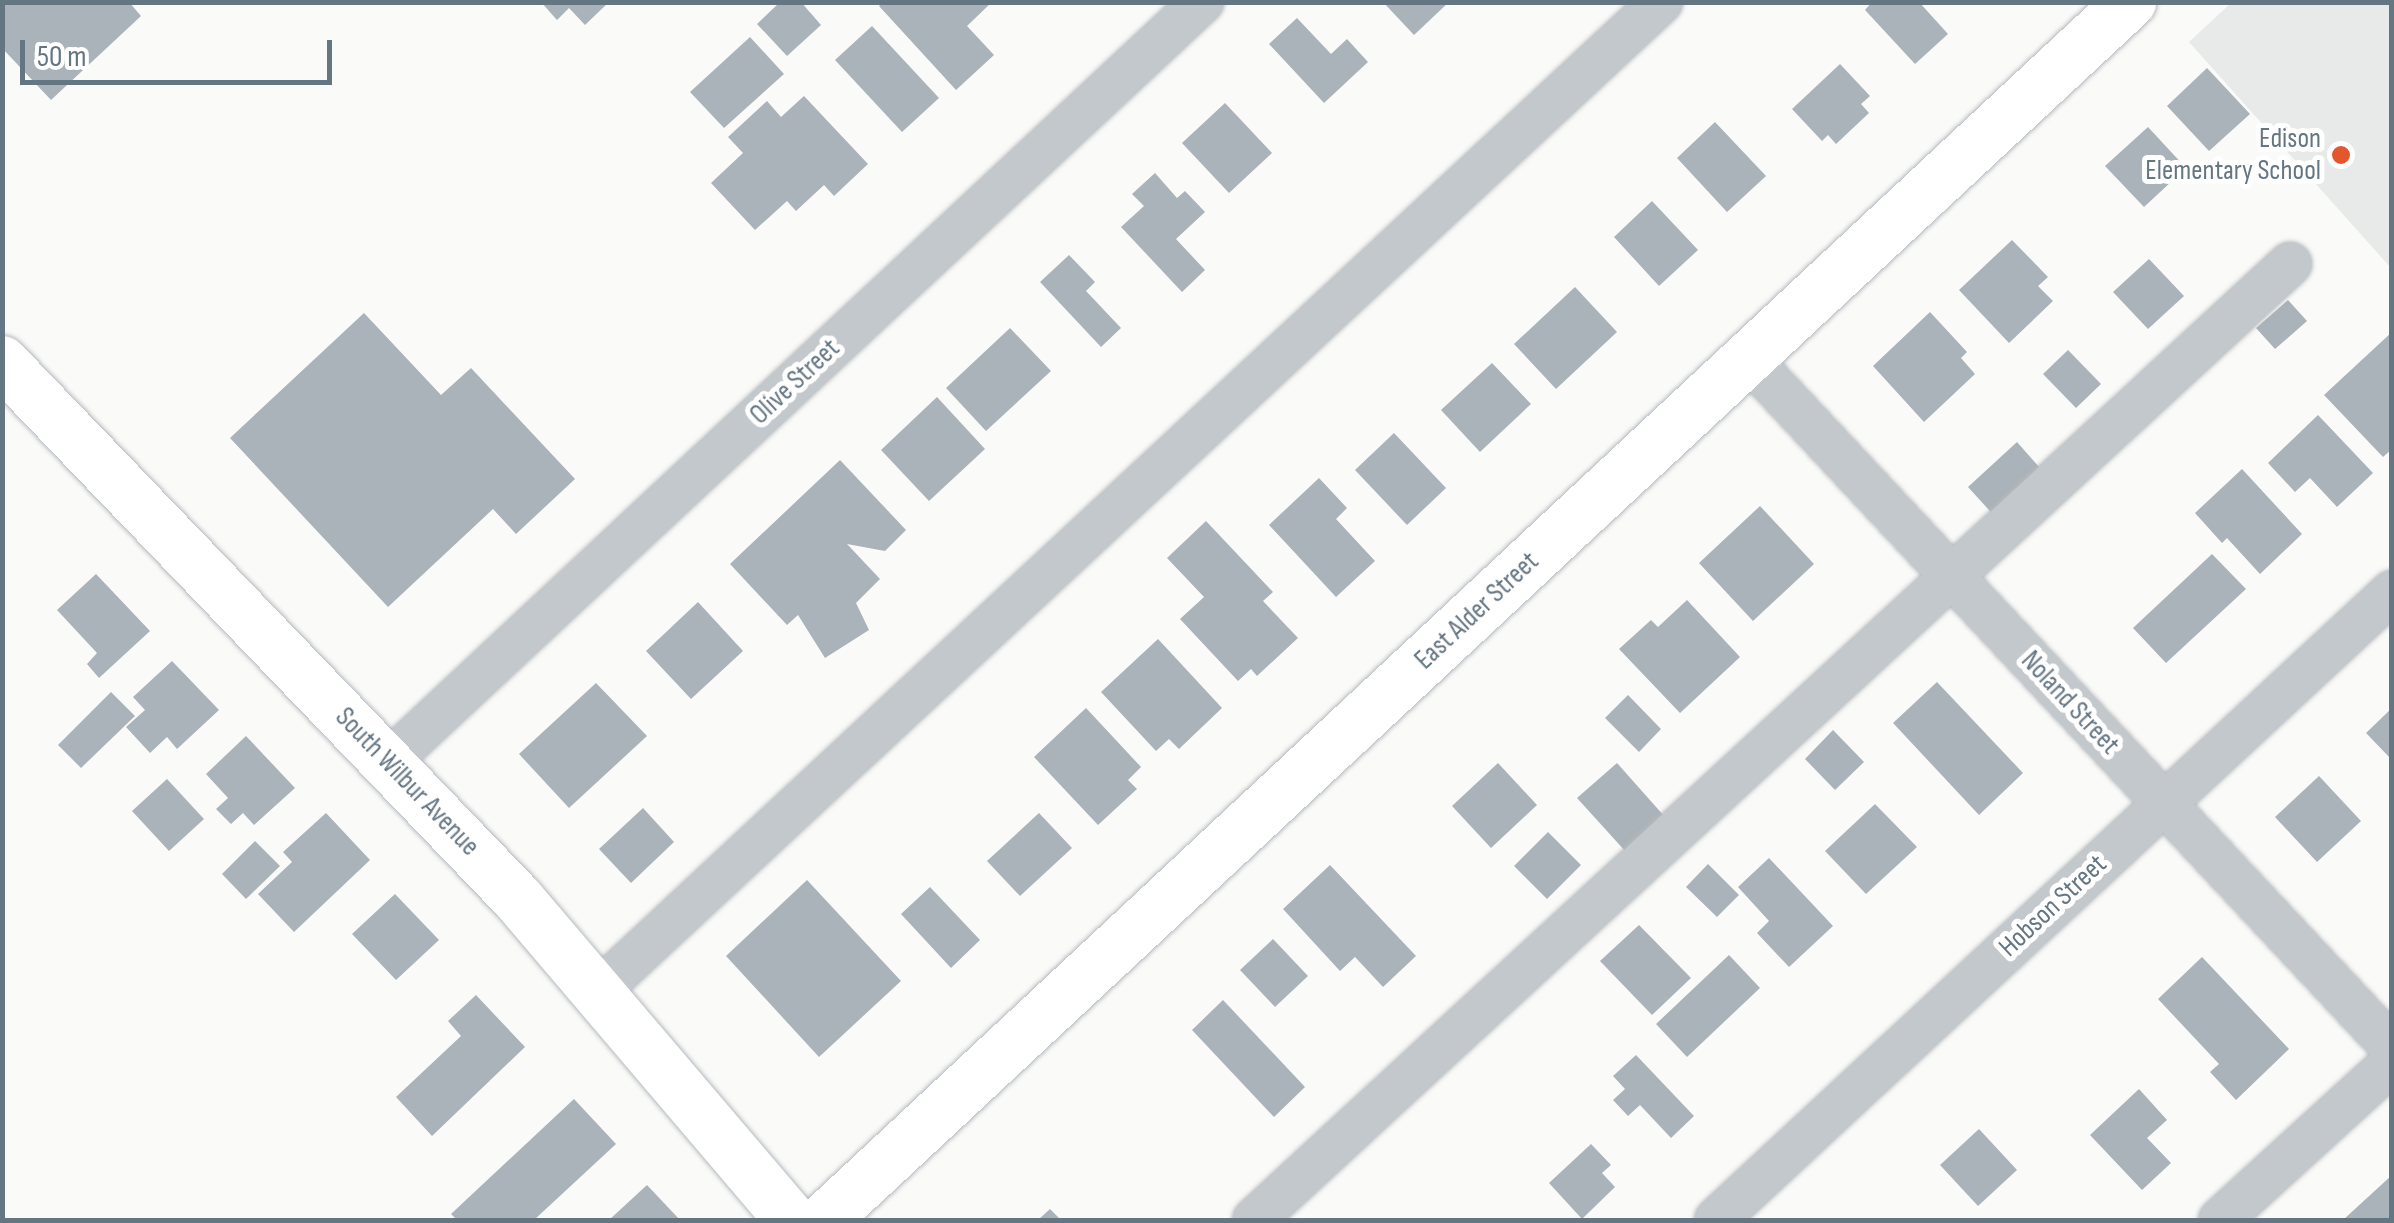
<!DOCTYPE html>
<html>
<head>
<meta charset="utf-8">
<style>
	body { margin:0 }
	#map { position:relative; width:2394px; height:1223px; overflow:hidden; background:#fafaf8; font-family:"Sofia Sans Condensed",sans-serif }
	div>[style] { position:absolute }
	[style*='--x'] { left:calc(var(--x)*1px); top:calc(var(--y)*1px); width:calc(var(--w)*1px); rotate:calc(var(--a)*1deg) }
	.built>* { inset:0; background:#e8e9e9 }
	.building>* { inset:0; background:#aab3b9 }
	.roads { filter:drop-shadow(0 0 2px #b5babe) drop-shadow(0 0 2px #b5babe) }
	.minor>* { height:42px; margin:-21px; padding:0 21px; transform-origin:21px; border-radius:21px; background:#c3c8cc }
	.major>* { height:52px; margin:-26px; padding:0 26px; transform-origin:26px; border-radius:26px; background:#fff }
	.dots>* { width:28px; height:28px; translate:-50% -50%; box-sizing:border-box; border:5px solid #fff; border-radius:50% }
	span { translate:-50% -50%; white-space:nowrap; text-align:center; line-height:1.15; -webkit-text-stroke:10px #fff; paint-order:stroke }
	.poi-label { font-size:28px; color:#657683 }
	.right { translate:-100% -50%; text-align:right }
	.street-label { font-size:28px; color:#657683 }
	.frame { position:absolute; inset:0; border:5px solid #657683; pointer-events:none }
	.scale { position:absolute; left:20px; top:40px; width:312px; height:45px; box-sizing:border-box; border:5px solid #657683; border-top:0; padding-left:12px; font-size:30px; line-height:35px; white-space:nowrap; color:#657683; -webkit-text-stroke:8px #fff; paint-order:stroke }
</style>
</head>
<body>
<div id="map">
	<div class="built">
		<div style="clip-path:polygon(2231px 3px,2391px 3px,2391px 268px,2189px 42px)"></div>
	</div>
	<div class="building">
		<div style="clip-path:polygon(2px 2px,129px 2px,141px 16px,51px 100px,2px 48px)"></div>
		<div style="clip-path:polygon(541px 2px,609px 2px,585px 25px,569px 8px,557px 20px)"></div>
		<div style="clip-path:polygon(780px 2px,801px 2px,821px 25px,787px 56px,757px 24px)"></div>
		<div style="clip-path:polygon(883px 2px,992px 2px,967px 26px,994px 55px,956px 90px,879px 6px)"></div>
		<div style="clip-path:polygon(1383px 2px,1449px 2px,1414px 35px)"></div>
		<div style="clip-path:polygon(1872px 2px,1919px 2px,1948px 34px,1915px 64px,1865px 10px)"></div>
		<div style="clip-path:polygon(1297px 18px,1331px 54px,1347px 39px,1368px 62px,1324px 103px,1269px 44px)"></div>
		<div style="clip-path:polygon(872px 26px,939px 98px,902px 132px,835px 60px)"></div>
		<div style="clip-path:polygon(750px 37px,784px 74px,724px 128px,690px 92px)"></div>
		<div style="clip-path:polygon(1840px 64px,1870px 96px,1861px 104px,1869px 113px,1836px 144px,1828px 135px,1822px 141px,1792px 109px)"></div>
		<div style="clip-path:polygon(2207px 68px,2250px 114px,2209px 151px,2167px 106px)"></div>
		<div style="clip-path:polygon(804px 96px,868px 164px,834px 196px,824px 185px,796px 211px,787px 201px,755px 230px,711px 183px,743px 153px,728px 137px,767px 101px,781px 117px)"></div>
		<div style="clip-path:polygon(1225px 103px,1272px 153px,1229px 193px,1182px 143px)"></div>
		<div style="clip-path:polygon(1715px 122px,1766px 176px,1727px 212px,1677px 158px)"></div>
		<div style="clip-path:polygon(2148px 127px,2186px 168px,2144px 207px,2105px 166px)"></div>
		<div style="clip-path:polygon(1155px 173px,1177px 198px,1185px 191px,1205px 212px,1176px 239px,1205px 270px,1182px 292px,1121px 227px,1144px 206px,1132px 194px)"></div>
		<div style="clip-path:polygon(1652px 201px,1698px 250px,1659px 286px,1614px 237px)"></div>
		<div style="clip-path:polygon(2012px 240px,2048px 277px,2038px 286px,2053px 301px,2009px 343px,1959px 290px)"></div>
		<div style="clip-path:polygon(1069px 255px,1095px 282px,1086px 291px,1121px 328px,1101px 347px,1040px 282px)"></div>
		<div style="clip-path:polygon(2149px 259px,2184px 296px,2148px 329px,2113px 292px)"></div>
		<div style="clip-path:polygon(1575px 287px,1617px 332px,1556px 389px,1514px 344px)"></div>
		<div style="clip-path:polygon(2288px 300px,2307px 321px,2275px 349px,2256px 328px)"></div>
		<div style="clip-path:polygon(1930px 312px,1967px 352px,1961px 358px,1975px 374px,1924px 422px,1873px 366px)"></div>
		<div style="clip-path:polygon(364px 313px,441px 395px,471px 368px,575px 479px,516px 534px,493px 509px,388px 607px,230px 438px)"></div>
		<div style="clip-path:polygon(1010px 328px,1051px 371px,986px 431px,946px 388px)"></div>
		<div style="clip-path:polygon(2392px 332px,2392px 449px,2383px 457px,2324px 395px)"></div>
		<div style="clip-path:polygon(2068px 350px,2101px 384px,2076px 408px,2043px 374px)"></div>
		<div style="clip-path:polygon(1492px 363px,1531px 404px,1480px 452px,1441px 410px)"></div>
		<div style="clip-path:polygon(937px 397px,985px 449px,929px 501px,881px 450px)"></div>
		<div style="clip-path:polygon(2318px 415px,2373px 473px,2337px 507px,2310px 478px,2295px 492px,2268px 463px)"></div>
		<div style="clip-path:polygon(1394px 433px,1446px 488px,1407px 525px,1355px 470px)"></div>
		<div style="clip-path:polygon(2017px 442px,2048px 477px,1999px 521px,1968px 487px)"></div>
		<div style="clip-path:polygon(840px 460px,906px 530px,885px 551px,847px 544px,880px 579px,856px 603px,869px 630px,825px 658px,798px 615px,787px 625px,730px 564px)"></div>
		<div style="clip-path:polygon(2242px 469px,2302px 534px,2260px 574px,2227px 538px,2222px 543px,2195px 513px)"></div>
		<div style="clip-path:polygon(1319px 478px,1347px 508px,1336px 519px,1375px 561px,1336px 597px,1269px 525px)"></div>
		<div style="clip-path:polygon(1760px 506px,1814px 564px,1753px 621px,1699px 563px)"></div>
		<div style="clip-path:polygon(1206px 521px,1273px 592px,1263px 601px,1298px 638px,1257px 676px,1251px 669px,1238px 681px,1180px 619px,1204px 597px,1167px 558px)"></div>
		<div style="clip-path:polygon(2212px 554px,2246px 589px,2166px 663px,2133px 628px)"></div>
		<div style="clip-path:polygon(96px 574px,150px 631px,99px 678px,87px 664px,97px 653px,57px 610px)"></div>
		<div style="clip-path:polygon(1687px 600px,1740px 657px,1680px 713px,1619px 649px,1651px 620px,1658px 627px)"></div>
		<div style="clip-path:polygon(698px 602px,743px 651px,691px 699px,646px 651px)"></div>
		<div style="clip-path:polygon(1158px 639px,1222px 708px,1179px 749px,1169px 739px,1156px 751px,1101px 692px)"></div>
		<div style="clip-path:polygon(172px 661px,219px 710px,177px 749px,167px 737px,150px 753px,126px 727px,145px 710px,133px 697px)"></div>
		<div style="clip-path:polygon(1937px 682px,2023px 773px,1979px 815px,1893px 723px)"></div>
		<div style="clip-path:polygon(596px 683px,647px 736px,569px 808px,519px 754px)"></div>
		<div style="clip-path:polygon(111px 692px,135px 716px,81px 768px,58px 745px)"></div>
		<div style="clip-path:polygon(1628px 695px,1661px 729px,1639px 752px,1605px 718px)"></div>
		<div style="clip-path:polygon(1086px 708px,1141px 767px,1128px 780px,1137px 789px,1098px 825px,1034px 757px)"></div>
		<div style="clip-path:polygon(2392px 708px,2392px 760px,2366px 733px)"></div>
		<div style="clip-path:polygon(1833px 730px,1864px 762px,1835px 790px,1805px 759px)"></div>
		<div style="clip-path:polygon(246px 736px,295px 788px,254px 825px,243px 813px,231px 824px,216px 809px,228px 798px,206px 774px)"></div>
		<div style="clip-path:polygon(1498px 763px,1537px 805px,1491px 848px,1452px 806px)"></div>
		<div style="clip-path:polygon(1617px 763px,1665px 817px,1626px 852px,1577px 798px)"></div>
		<div style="clip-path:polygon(2319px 776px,2361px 821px,2317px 862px,2275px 817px)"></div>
		<div style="clip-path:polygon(167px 779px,204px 819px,169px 851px,132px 811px)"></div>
		<div style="clip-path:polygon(1875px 804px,1917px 847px,1866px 894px,1825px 851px)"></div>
		<div style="clip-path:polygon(643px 808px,674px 842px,631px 883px,599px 849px)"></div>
		<div style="clip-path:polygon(326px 813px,370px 860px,294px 932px,258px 894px,292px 862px,283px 852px)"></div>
		<div style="clip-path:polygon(1039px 813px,1072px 848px,1020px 896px,987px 861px)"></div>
		<div style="clip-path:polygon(1548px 832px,1581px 865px,1547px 899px,1514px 866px)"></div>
		<div style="clip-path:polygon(255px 841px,280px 866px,246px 899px,222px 874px)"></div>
		<div style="clip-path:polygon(1769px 858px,1833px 926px,1789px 967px,1757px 933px,1769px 921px,1738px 887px)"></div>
		<div style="clip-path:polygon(1708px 864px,1739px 895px,1717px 917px,1686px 887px)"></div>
		<div style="clip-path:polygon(1330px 865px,1416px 956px,1383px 987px,1355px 957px,1340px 971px,1283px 909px)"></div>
		<div style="clip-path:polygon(807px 880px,901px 981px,819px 1057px,726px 956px)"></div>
		<div style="clip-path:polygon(930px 887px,980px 940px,951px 968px,901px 914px)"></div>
		<div style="clip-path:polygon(395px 894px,439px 940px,396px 980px,352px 934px)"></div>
		<div style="clip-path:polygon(1639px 925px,1691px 978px,1652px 1015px,1600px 961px)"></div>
		<div style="clip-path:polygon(1273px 939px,1308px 976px,1275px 1007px,1240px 970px)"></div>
		<div style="clip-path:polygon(1729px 955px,1760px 988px,1687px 1057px,1656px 1024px)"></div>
		<div style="clip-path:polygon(2202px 957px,2289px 1049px,2236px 1100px,2210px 1072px,2219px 1064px,2158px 999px)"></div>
		<div style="clip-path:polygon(476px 995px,525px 1047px,432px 1136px,396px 1097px,461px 1036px,448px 1021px)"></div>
		<div style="clip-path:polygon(1223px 1000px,1305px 1087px,1274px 1117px,1192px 1030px)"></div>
		<div style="clip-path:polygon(1636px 1055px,1694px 1116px,1671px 1138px,1640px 1105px,1628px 1116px,1613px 1100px,1625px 1089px,1613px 1076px)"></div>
		<div style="clip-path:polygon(2139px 1089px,2167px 1120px,2147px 1138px,2171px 1163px,2142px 1190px,2090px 1135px)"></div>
		<div style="clip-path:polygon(574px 1099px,616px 1144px,534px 1220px,457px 1220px,451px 1214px)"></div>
		<div style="clip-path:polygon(1979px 1129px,2017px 1170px,1978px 1206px,1940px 1165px)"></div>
		<div style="clip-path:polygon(1591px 1144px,1611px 1165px,1602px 1173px,1615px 1187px,1582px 1219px,1549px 1183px)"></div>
		<div style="clip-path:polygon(2392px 1175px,2392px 1220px,2343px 1220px)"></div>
		<div style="clip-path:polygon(647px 1185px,680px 1220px,609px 1220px)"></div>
		<div style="clip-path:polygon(1050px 1209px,1061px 1220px,1038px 1220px)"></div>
	</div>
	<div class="roads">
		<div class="minor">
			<div style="--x:1748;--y:358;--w:943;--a:46.93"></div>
			<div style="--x:388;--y:762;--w:1114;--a:-43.04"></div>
			<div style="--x:596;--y:993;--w:1455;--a:-42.94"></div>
			<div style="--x:1254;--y:1220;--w:1410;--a:-42.7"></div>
			<div style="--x:1716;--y:1220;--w:923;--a:-42.89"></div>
			<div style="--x:2220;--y:1220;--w:233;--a:-42.4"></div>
		</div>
		<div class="major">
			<div style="--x:2;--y:362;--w:745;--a:46.14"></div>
			<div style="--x:518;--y:899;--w:421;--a:49.6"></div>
			<div style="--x:824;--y:1220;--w:1786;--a:-43"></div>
		</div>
	</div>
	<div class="dots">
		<div style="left:2341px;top:155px;background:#e4572e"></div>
	</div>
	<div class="poi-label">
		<span class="right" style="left:2321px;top:155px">Edison<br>Elementary School</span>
	</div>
	<div class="street-label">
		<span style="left:795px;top:382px;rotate:-43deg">Olive Street</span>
		<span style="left:1477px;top:611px;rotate:-43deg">East Alder Street</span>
		<span style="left:2070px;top:703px;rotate:47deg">Noland Street</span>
		<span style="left:407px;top:782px;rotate:46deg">South Wilbur Avenue</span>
		<span style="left:2053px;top:906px;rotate:-43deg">Hobson Street</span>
	</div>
	<div class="frame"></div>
	<div class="scale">50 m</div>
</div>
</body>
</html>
